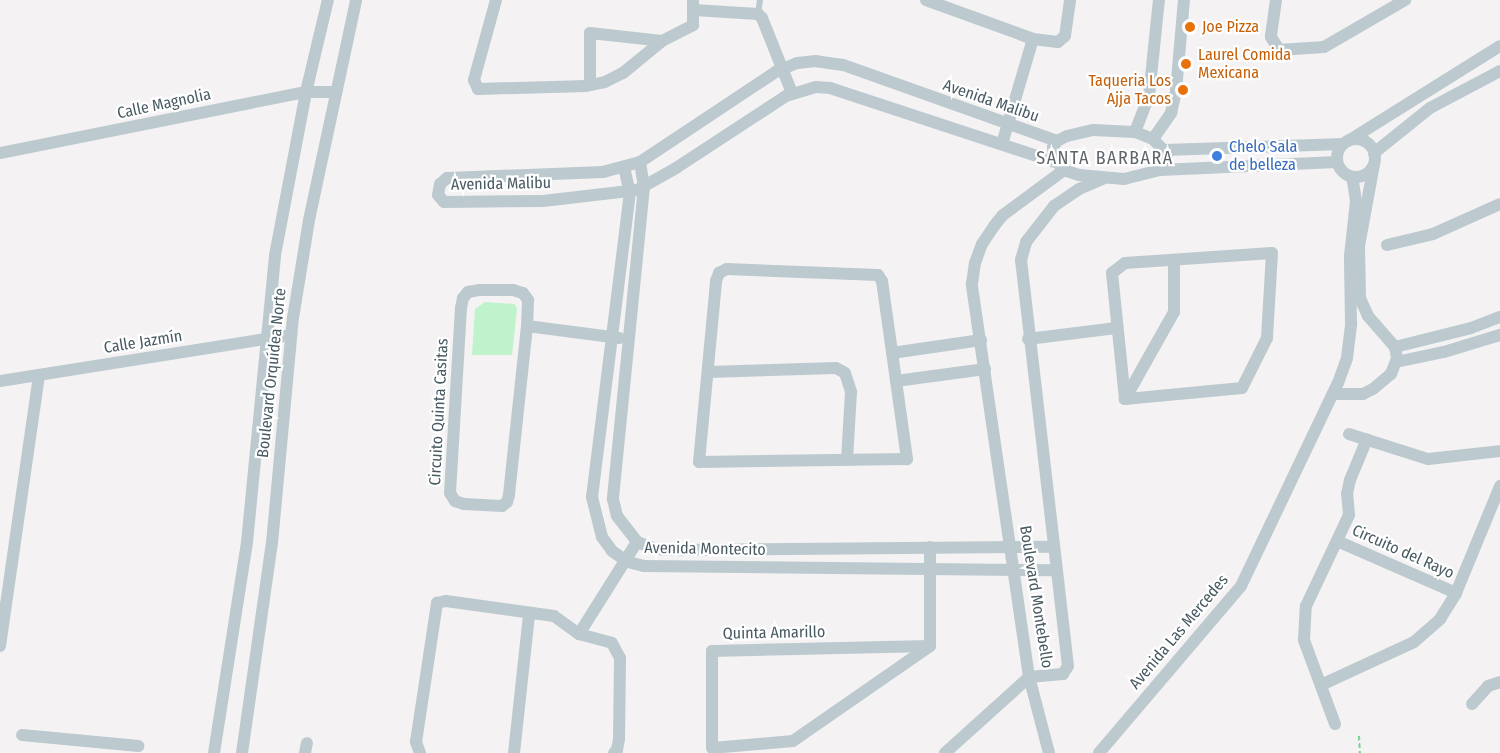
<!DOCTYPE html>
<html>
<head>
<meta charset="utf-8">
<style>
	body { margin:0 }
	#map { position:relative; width:1500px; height:753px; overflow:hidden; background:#f5f2f3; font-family:"Fira Sans Condensed",sans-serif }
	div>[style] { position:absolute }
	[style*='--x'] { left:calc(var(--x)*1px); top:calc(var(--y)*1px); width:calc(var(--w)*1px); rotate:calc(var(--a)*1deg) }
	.green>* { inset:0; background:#bff3cb }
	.path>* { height:2px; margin-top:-1px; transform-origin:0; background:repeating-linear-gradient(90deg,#74d495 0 4.5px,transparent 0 7.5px) }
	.service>* { height:6px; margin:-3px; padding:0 3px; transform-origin:3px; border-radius:3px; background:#bccacf }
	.minor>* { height:12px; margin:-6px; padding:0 6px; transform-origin:6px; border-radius:6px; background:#bccacf }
	.minor>.ring { margin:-6px; padding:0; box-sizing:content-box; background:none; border:12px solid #bccacf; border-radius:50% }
	.dots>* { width:16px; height:16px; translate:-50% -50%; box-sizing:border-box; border:3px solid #fff; border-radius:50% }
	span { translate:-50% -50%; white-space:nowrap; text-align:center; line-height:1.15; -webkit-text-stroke:4.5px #fff; paint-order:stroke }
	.food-label { font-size:16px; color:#c56008 }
	.left { translate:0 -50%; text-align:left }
	.right { translate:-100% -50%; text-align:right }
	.street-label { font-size:16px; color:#485a62 }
	.shop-label { font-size:16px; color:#366cbe }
	.neighbourhood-label { font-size:18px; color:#5e6468; letter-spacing:1.5px }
</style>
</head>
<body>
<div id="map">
	<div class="green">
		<div style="clip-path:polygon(485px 302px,515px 304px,517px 309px,512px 355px,472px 355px,475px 309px)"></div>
	</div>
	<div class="path">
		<div style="--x:1359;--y:736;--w:17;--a:87"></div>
	</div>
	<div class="service">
		<div style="--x:758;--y:14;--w:14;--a:-82"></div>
	</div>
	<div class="minor">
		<div style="--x:496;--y:0;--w:83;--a:105.4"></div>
		<div style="--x:474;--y:80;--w:10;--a:66"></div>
		<div style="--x:478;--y:89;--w:108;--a:-1.6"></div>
		<div style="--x:586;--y:86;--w:19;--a:-12"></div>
		<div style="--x:605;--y:82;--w:20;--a:-27"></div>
		<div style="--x:623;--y:73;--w:50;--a:-39.4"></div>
		<div style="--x:662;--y:41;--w:35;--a:-27"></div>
		<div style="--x:693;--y:25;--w:25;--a:-90"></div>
		<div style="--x:926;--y:0;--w:114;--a:20"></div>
		<div style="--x:1033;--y:39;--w:25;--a:7"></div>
		<div style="--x:1058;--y:42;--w:9;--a:-41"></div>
		<div style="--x:1065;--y:36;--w:36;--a:-82"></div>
		<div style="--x:1276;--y:0;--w:37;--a:98"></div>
		<div style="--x:1271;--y:37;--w:15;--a:58"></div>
		<div style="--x:1279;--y:50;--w:45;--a:-3.8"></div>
		<div style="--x:1324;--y:47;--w:94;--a:-30.1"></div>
		<div style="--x:694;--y:10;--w:64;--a:3.6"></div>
		<div style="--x:758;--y:14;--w:6;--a:45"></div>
		<div style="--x:762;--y:18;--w:81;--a:68.2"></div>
		<div style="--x:590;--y:85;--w:52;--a:-90"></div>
		<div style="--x:590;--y:33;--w:72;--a:6.3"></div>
		<div style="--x:1093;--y:130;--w:42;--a:2.7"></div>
		<div style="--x:1135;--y:132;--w:19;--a:21"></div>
		<div style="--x:1153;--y:139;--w:21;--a:47"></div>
		<div style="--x:1167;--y:154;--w:7;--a:90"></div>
		<div style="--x:1167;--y:161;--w:11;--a:128"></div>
		<div style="--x:1160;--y:170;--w:37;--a:166"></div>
		<div style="--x:1124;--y:179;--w:45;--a:-174.9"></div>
		<div style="--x:1079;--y:175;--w:16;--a:-162"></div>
		<div style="--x:1064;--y:170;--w:16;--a:-130"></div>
		<div style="--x:1054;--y:158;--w:11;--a:-95"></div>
		<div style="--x:1053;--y:147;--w:7;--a:-56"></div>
		<div style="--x:1057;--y:141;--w:11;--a:-27"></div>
		<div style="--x:1067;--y:136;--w:27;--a:-13"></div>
		<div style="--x:1135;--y:132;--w:39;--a:-69"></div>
		<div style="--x:1149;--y:96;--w:97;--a:-84.1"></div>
		<div class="ring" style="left:1337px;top:139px;width:26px;height:26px"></div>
		<div style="--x:1153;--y:139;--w:32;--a:-55"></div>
		<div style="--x:1171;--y:113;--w:23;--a:-77"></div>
		<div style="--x:1176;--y:91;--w:91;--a:-85"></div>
		<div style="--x:1057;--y:141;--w:227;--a:-160.4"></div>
		<div style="--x:843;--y:65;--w:27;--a:-172"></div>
		<div style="--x:816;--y:61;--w:19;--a:174"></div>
		<div style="--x:797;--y:63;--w:22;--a:158"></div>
		<div style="--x:777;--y:71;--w:164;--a:146.4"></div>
		<div style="--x:640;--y:162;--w:38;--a:165"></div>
		<div style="--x:603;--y:172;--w:156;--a:177.8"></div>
		<div style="--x:447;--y:178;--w:9;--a:139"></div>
		<div style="--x:440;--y:184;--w:11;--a:100"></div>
		<div style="--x:438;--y:195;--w:9;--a:49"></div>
		<div style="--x:444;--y:202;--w:99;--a:-0.6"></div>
		<div style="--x:543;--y:201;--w:95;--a:-6.7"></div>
		<div style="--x:637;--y:190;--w:45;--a:-29.4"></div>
		<div style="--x:676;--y:168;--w:131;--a:-33.2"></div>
		<div style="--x:786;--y:96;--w:31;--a:-17"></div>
		<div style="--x:816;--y:87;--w:14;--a:4"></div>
		<div style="--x:830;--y:88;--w:240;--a:18.2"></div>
		<div style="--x:1348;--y:141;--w:179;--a:-32"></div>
		<div style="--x:1002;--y:144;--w:109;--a:-73.6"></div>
		<div style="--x:1164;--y:150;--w:179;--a:-1.9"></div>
		<div style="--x:0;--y:153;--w:312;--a:-11.3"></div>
		<div style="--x:306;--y:92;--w:30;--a:0"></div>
		<div style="--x:1374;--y:153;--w:72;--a:-38.8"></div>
		<div style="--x:1430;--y:108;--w:79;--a:-27.9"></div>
		<div style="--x:640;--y:162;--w:25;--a:81"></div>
		<div style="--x:644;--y:187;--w:314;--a:95.7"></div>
		<div style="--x:613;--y:499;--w:17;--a:77"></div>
		<div style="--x:617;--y:516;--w:33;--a:52"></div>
		<div style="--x:637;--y:542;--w:20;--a:20"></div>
		<div style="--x:656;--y:549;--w:18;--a:3"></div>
		<div style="--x:674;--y:550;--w:379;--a:-0.5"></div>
		<div style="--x:624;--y:167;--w:26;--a:77"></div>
		<div style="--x:630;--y:192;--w:307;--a:97.1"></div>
		<div style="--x:592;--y:497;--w:41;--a:76"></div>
		<div style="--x:602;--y:537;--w:17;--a:54"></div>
		<div style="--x:612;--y:551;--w:19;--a:35"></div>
		<div style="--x:628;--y:562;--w:16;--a:14"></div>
		<div style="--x:644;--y:566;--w:412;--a:0.6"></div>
		<div style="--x:1160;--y:170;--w:177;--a:-2.6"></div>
		<div style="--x:1387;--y:245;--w:47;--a:-13.4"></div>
		<div style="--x:1433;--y:234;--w:73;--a:-24.1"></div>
		<div style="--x:1272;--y:253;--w:85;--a:93.4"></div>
		<div style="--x:1267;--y:338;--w:56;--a:116.6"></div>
		<div style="--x:1242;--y:388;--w:118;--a:174.6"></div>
		<div style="--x:1125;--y:399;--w:127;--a:-95.9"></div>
		<div style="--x:1112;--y:273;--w:16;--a:-38"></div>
		<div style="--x:1125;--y:263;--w:147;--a:-3.9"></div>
		<div style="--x:727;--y:269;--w:151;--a:2.3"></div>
		<div style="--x:878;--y:275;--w:7;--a:56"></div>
		<div style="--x:882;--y:281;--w:180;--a:82"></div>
		<div style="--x:907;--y:459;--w:208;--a:179.2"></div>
		<div style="--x:699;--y:462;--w:182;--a:-84.6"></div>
		<div style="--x:716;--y:281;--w:9;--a:-69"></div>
		<div style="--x:719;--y:273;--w:9;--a:-27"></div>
		<div style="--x:479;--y:290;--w:34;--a:0"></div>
		<div style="--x:513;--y:290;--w:10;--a:17"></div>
		<div style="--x:523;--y:293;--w:9;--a:54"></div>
		<div style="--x:528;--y:300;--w:26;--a:92"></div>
		<div style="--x:527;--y:326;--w:170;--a:96.1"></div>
		<div style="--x:509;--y:495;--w:7;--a:106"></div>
		<div style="--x:507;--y:502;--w:6;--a:141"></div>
		<div style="--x:502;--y:506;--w:38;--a:-177"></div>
		<div style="--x:464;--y:504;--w:9;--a:-162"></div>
		<div style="--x:455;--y:501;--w:9;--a:-122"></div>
		<div style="--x:450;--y:493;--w:185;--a:-86.6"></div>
		<div style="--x:461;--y:308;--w:10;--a:-79"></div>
		<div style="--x:463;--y:298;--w:8;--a:-50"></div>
		<div style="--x:468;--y:292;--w:11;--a:-10"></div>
		<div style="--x:527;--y:326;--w:93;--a:7.4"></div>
		<div style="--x:1028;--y:339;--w:89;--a:-7.1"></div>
		<div style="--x:1395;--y:347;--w:78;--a:-14"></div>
		<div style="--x:1471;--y:328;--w:31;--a:-21"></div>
		<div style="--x:892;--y:353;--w:90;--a:-8.3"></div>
		<div style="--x:1396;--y:362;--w:49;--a:-11.8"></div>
		<div style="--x:1444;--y:352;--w:59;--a:-16.9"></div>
		<div style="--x:708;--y:372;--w:128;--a:-1.8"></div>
		<div style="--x:836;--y:368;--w:10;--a:29"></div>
		<div style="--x:845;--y:373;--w:20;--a:72"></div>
		<div style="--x:851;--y:392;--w:68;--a:93.4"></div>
		<div style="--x:0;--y:381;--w:295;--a:-9"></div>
		<div style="--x:896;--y:381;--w:90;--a:-7.7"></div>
		<div style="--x:1333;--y:394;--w:30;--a:0"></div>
		<div style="--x:1363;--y:394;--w:11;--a:-27"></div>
		<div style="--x:1373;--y:389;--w:23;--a:-40"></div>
		<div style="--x:1391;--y:374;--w:17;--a:-69"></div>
		<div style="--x:1397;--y:358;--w:11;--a:-100"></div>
		<div style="--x:1395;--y:347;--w:41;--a:-131.1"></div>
		<div style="--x:1368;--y:316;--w:20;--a:-114"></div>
		<div style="--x:1360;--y:298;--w:52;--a:-91.1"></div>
		<div style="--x:1359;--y:246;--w:83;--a:-79.6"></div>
		<div style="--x:1125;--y:399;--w:100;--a:-60.6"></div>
		<div style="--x:1174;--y:312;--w:52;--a:-90"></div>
		<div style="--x:1349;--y:434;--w:83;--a:17.6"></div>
		<div style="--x:1428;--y:459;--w:72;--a:-6.3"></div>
		<div style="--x:1337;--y:541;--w:130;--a:23.6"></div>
		<div style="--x:930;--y:547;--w:99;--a:90"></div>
		<div style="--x:579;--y:634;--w:109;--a:-57.8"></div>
		<div style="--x:0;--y:646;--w:274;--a:-81.8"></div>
		<div style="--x:930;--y:646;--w:167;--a:145.3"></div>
		<div style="--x:793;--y:741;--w:81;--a:175.1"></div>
		<div style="--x:712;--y:748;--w:97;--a:-90"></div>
		<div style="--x:712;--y:651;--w:218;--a:-1.3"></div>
		<div style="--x:1029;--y:677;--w:34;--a:-5"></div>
		<div style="--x:1063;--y:674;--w:9;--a:-58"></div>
		<div style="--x:1068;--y:666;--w:409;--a:-96.6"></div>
		<div style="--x:1021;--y:260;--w:19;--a:-74"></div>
		<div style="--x:1026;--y:242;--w:46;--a:-52.1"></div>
		<div style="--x:1054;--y:206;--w:30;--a:-34"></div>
		<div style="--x:1079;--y:189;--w:28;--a:-23"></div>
		<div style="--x:1321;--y:685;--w:102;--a:-24.8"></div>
		<div style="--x:1414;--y:642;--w:35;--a:-41"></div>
		<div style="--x:1440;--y:619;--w:31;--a:-58"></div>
		<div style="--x:1456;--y:593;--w:116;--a:-67.6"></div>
		<div style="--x:1472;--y:704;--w:24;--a:-48"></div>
		<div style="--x:1488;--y:686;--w:13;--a:-18"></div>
		<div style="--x:1335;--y:724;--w:90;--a:-110.3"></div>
		<div style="--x:1304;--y:640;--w:34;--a:-87"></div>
		<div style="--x:1306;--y:606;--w:101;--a:-64.7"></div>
		<div style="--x:1349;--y:515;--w:21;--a:-95"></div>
		<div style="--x:1347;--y:494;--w:14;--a:-78"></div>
		<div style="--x:1350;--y:480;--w:44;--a:-67.5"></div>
		<div style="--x:22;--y:735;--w:117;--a:5.4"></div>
		<div style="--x:214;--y:753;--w:214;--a:-81.1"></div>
		<div style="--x:247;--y:542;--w:288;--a:-84.4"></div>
		<div style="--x:275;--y:255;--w:166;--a:-79.2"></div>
		<div style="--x:306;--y:92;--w:95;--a:-76.6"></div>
		<div style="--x:242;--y:753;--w:212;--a:-81.9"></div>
		<div style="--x:272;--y:543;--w:226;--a:-84.7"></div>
		<div style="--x:293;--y:318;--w:99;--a:-80.7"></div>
		<div style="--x:309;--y:220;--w:225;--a:-77.9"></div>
		<div style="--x:305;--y:753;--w:10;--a:-79"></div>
		<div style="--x:420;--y:753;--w:12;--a:-110"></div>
		<div style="--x:416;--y:742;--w:141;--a:-81.4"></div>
		<div style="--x:437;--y:603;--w:9;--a:-13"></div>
		<div style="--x:446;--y:601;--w:109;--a:7.9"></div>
		<div style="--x:554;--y:616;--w:31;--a:36"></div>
		<div style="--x:579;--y:634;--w:34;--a:15"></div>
		<div style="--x:612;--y:643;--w:17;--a:62"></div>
		<div style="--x:620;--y:658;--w:81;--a:90.7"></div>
		<div style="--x:619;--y:739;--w:11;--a:100"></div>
		<div style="--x:617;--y:750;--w:4;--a:135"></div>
		<div style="--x:514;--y:753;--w:140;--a:-83.8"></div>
		<div style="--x:945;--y:753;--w:113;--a:-42.1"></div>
		<div style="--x:1049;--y:753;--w:79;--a:-104.7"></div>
		<div style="--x:1029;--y:677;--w:397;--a:-98.3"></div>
		<div style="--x:972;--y:284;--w:21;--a:-82"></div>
		<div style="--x:975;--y:263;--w:20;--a:-70"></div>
		<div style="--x:982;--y:244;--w:22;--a:-56"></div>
		<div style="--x:994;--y:226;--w:14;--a:-51"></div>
		<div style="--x:1003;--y:215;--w:76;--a:-36.4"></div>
		<div style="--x:1099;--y:753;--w:219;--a:-49.6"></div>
		<div style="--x:1241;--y:586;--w:225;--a:-64.5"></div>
		<div style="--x:1338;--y:383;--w:27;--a:-70"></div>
		<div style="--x:1347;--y:358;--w:35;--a:-83"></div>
		<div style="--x:1351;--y:323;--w:67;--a:-90.9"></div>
		<div style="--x:1350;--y:256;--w:55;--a:-83.8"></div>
		<div style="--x:1356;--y:201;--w:24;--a:-99"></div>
	</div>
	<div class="dots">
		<div style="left:1190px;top:27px;background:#e8710a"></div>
		<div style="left:1186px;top:64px;background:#e8710a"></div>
		<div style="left:1183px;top:90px;background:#e8710a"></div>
		<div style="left:1217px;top:156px;background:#3f7fe0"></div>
	</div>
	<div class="food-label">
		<span class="left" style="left:1202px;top:27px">Joe Pizza</span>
		<span class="left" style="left:1198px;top:64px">Laurel Comida<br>Mexicana</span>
		<span class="right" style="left:1171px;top:90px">Taqueria Los<br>Ajja Tacos</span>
	</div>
	<div class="street-label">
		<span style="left:991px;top:101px;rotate:19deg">Avenida Malibu</span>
		<span style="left:164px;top:104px;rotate:-12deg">Calle Magnolia</span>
		<span style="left:501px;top:184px;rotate:-1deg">Avenida Malibu</span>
		<span style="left:143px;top:342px;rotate:-9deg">Calle Jazmín</span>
		<span style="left:272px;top:373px;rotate:-84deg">Boulevard Orquídea Norte</span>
		<span style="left:439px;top:412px;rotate:-87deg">Circuito Quinta Casitas</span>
		<span style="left:705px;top:549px;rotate:1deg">Avenida Montecito</span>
		<span style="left:1403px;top:552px;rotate:24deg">Circuito del Rayo</span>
		<span style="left:1036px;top:597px;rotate:81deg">Boulevard Montebello</span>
		<span style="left:1179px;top:632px;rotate:-50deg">Avenida Las Mercedes</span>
		<span style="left:774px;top:633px;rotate:-1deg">Quinta Amarillo</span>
	</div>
	<div class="shop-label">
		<span class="left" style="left:1229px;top:156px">Chelo Sala<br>de belleza</span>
	</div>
	<div class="neighbourhood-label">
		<span style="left:1105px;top:158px">SANTA BARBARA</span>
	</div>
</div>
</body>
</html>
